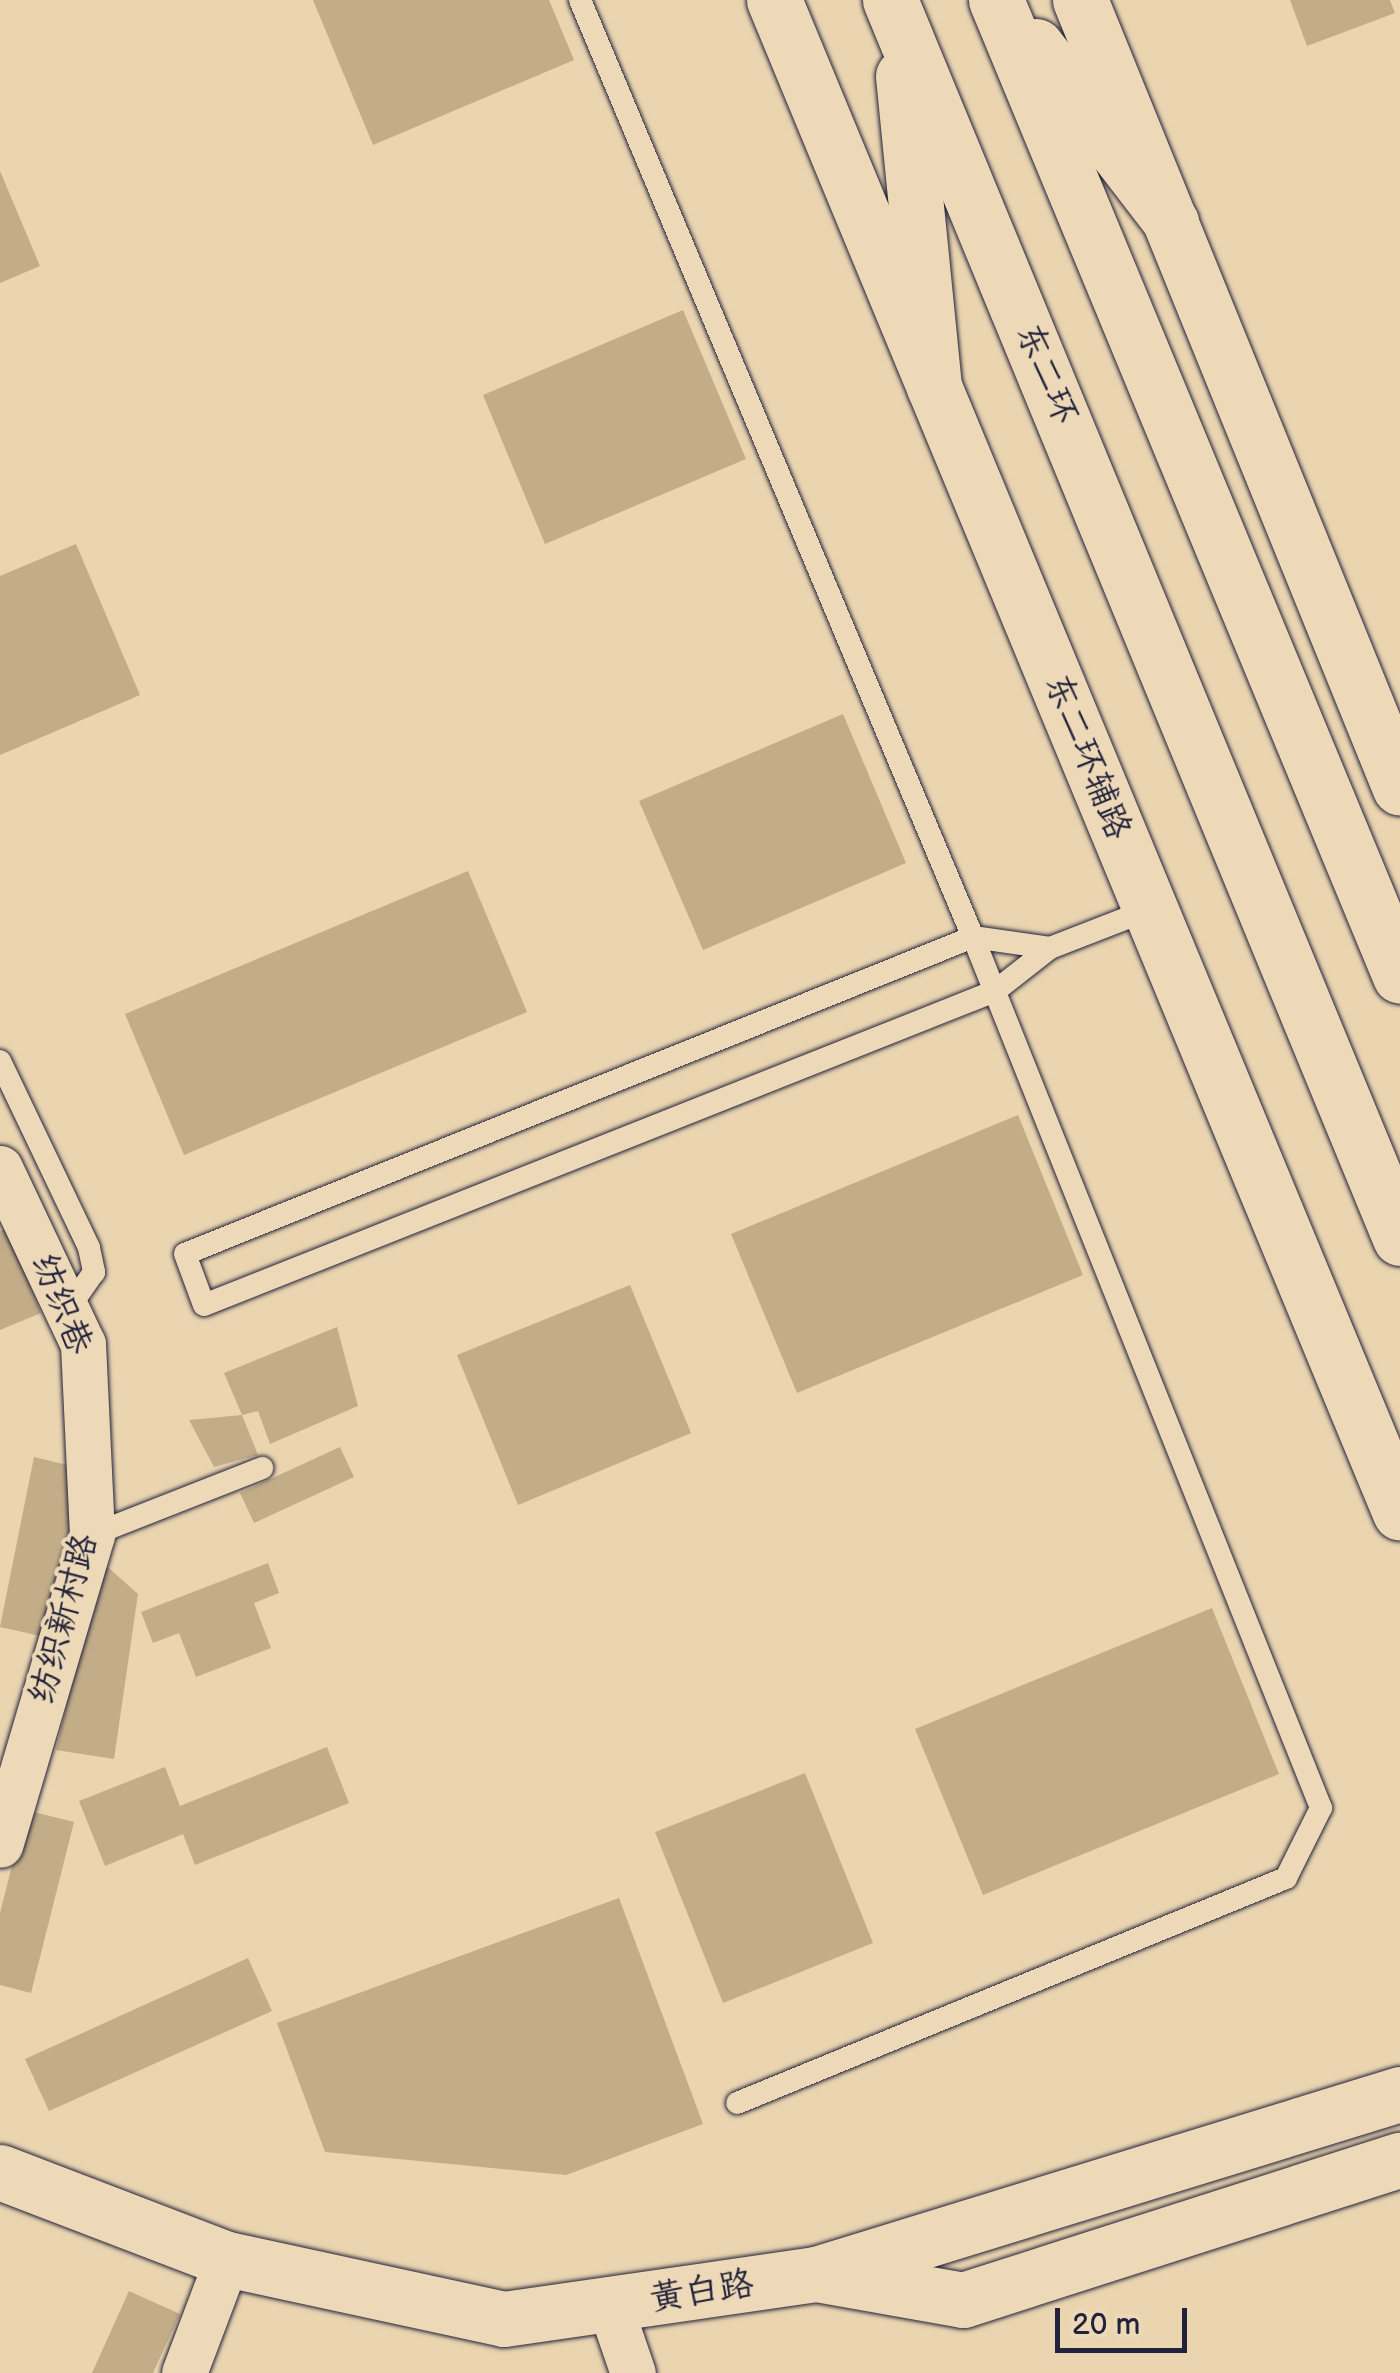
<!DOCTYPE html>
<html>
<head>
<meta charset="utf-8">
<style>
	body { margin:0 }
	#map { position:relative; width:1400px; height:2373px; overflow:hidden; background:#ead5b0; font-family:"Balsamiq Sans","LXGW WenKai TC",sans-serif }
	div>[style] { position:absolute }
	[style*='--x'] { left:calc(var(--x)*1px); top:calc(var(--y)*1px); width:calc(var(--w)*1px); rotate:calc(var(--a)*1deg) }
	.building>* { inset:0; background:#c3ad88 }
	.roads { filter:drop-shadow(0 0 2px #22223b) drop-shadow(0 0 2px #22223b) }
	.lane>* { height:22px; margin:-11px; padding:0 11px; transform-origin:11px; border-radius:11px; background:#edd9b7 }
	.street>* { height:45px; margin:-22.5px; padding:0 22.5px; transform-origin:22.5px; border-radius:22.5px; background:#edd9b7 }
	.secondary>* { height:55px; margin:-27.5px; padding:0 27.5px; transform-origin:27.5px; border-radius:27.5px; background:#edd9b7 }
	.primary>* { height:55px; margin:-27.5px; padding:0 27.5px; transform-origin:27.5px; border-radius:27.5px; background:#edd9b7 }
	.highway>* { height:55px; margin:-27.5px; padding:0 27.5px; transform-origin:27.5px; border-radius:27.5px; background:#edd9b7 }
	span { translate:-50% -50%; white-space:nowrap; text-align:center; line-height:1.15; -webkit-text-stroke:8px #edd9b7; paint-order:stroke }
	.street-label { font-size:35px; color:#22223b }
	.scale { position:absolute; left:1055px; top:2308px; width:132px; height:45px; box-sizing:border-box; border:5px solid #22223b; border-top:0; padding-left:12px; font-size:30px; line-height:35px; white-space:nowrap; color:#22223b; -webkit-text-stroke:8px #edd9b7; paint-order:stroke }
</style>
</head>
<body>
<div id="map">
	<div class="building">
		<div style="clip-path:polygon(313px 0,549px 0,574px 60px,373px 145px)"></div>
		<div style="clip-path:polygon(1290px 0,1390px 0,1395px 13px,1307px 46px)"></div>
		<div style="clip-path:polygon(0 171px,40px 266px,0 283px)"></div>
		<div style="clip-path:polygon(683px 310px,746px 459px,545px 544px,483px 395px)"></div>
		<div style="clip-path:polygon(76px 544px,140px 695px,0 755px,0 576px)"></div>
		<div style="clip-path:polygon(843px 714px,906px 863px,703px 950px,639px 801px)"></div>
		<div style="clip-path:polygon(468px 871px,527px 1012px,184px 1155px,125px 1014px)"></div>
		<div style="clip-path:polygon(1018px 1115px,1083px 1275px,797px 1393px,731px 1234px)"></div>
		<div style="clip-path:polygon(8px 1228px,41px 1313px,0 1330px,0 1231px)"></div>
		<div style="clip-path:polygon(630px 1285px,691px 1433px,518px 1505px,457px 1355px)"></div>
		<div style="clip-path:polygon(337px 1327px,358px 1406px,270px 1444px,258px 1411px,242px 1415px,224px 1373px)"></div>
		<div style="clip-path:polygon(242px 1415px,258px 1455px,214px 1467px,189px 1420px)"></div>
		<div style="clip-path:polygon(340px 1447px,354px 1477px,254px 1523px,240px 1493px)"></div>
		<div style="clip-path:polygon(34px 1457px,84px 1469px,45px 1637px,0 1627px)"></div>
		<div style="clip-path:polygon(101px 1561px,138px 1594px,114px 1759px,56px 1750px)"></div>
		<div style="clip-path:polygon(268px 1563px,279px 1593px,254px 1603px,271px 1648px,196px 1677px,179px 1633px,153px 1643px,141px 1612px)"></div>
		<div style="clip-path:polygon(1212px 1608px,1279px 1774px,983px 1895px,915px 1729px)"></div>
		<div style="clip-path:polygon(327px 1747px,349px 1803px,195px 1865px,183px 1834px,105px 1866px,79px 1801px,165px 1767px,180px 1806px)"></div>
		<div style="clip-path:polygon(805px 1773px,873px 1943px,723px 2003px,655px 1832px)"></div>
		<div style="clip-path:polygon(26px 1810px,74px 1822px,31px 1993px,0 1985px,0 1913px)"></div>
		<div style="clip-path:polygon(619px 1898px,703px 2124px,566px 2175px,325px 2152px,277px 2023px)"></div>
		<div style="clip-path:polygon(248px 1958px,272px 2011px,49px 2111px,25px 2059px)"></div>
		<div style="clip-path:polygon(129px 2291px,180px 2314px,153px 2373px,92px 2373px)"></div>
	</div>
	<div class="roads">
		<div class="lane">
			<div style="--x:580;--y:0;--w:1016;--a:67.25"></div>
			<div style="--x:973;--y:937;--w:938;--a:68.22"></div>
			<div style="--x:1321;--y:1808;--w:78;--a:116.6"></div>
			<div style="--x:1286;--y:1878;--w:593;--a:157.71"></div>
			<div style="--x:1050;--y:948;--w:78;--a:-171.9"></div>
			<div style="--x:973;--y:937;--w:849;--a:158.09"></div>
			<div style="--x:185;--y:1254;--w:54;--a:69.6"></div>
			<div style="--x:204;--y:1305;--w:851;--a:-21.65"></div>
			<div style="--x:995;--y:991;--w:70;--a:-38"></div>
			<div style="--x:1050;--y:948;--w:107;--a:-21.3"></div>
			<div style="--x:0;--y:1061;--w:207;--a:64.5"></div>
			<div style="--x:89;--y:1248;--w:25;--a:78"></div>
			<div style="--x:94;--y:1272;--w:45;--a:125.1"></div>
			<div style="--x:92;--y:1535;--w:183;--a:-21.5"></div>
		</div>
		<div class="street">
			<div style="--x:0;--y:1168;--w:195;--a:64.8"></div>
			<div style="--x:83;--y:1344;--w:191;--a:87.3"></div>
			<div style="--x:92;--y:1535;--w:323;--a:106.5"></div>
			<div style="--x:610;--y:2306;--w:71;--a:71.1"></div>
			<div style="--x:184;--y:2373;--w:122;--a:-69.3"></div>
		</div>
		<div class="secondary">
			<div style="--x:0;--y:2172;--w:243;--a:21"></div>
			<div style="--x:227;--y:2259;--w:283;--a:12.2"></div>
			<div style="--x:504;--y:2319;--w:315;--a:-8.2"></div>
			<div style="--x:816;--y:2274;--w:611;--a:-17.13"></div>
		</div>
		<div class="primary">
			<div style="--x:774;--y:0;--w:1637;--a:67.52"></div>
			<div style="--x:1080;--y:0;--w:850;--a:67.9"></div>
			<div style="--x:816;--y:2274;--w:149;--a:10"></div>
			<div style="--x:963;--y:2300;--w:459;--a:-17.8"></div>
		</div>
		<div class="highway">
			<div style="--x:890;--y:0;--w:1339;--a:67.61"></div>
			<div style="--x:996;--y:0;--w:1056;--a:67.51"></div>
			<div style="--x:1036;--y:46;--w:222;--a:52.5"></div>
			<div style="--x:903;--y:76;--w:313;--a:84.3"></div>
		</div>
	</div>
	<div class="street-label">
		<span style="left:1046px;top:374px;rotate:67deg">东二环</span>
		<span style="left:1087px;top:757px;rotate:68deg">东二环辅路</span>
		<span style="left:61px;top:1304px;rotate:68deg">纺织巷</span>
		<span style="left:64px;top:1619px;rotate:-75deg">纺织新村路</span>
		<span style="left:702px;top:2292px;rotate:-9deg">黄白路</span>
	</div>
	<div class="scale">20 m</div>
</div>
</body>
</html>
